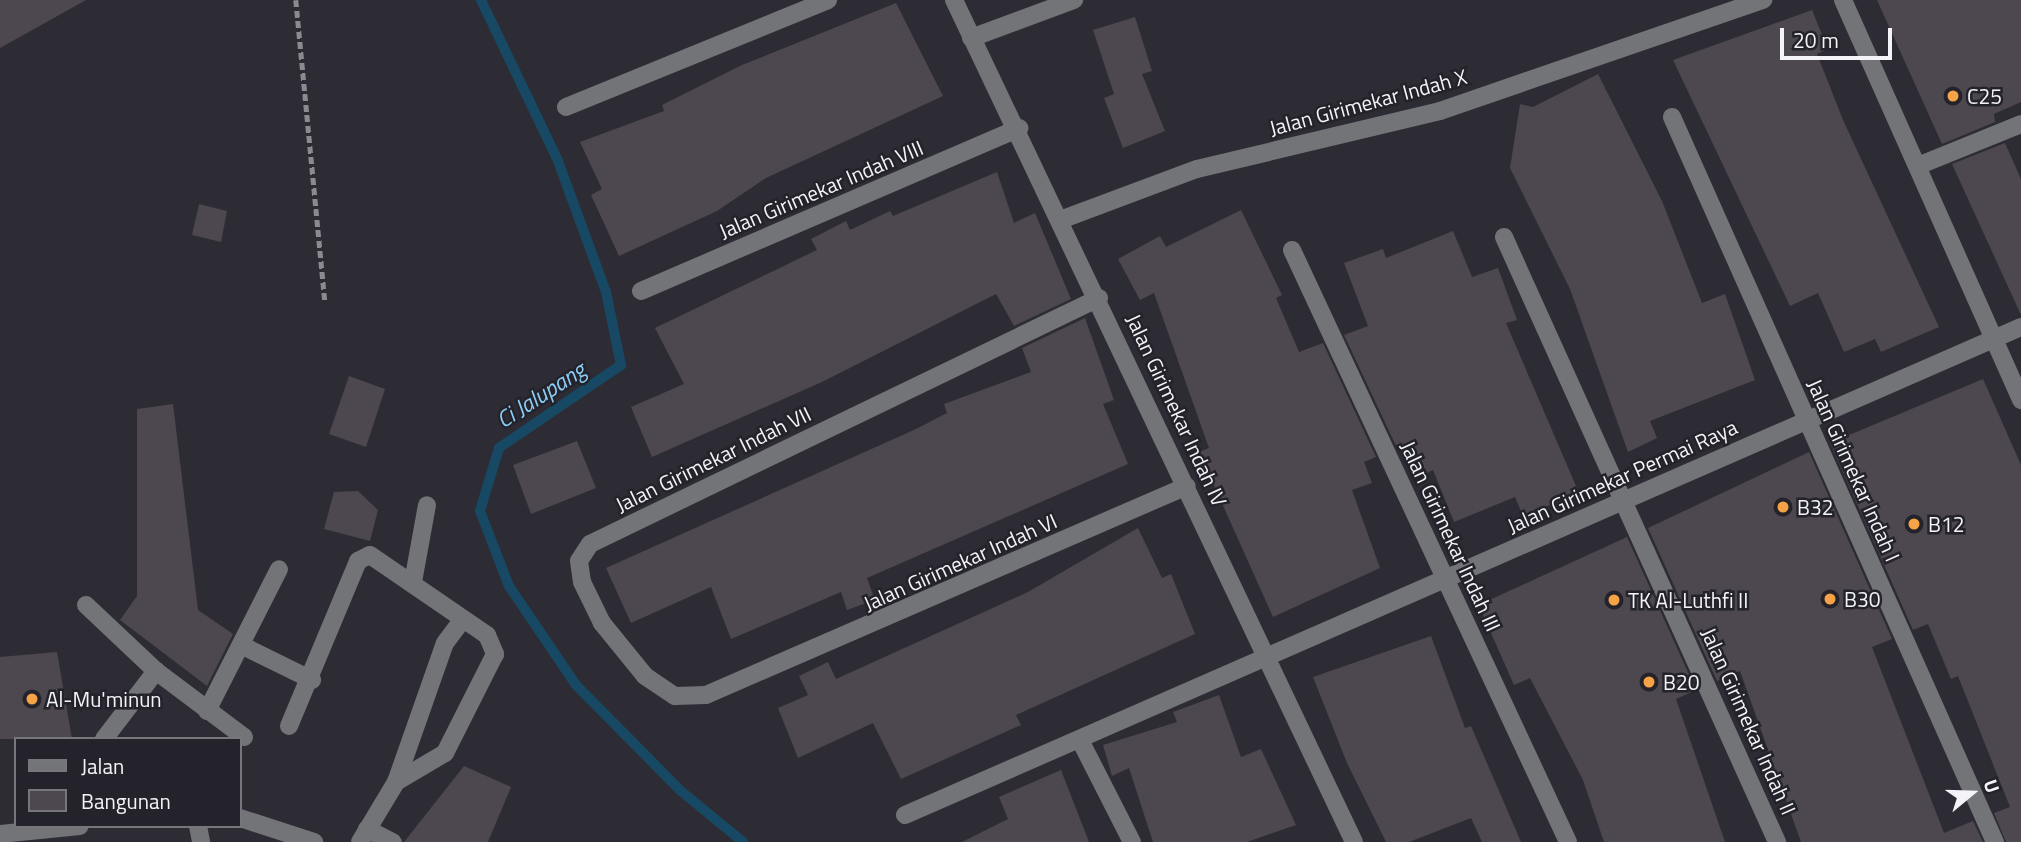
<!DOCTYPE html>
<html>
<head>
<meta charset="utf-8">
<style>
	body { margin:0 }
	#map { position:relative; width:2021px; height:842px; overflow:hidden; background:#2d2c35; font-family:"Titillium Web",sans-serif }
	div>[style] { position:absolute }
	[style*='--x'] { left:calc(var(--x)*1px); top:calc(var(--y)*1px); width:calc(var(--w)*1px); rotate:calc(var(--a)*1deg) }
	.stream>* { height:10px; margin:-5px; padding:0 5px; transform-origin:5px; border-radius:5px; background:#174964 }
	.building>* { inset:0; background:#4d474f }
	.path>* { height:4.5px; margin-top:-2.25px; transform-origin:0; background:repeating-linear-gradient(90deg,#8a8a91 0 7px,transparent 0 10.5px) }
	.minor>* { height:18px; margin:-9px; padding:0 9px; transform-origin:9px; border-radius:9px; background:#727478 }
	.dots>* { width:19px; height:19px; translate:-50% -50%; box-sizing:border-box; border:4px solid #24232b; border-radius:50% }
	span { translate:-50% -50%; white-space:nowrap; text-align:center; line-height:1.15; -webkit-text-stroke:5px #24232b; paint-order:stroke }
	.poi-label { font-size:21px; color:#f3f3f8 }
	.left { translate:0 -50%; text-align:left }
	.street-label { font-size:21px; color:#f3f3f8 }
	.water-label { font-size:23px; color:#8dcef7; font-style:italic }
	.legend { position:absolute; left:14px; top:737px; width:228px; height:91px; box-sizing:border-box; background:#24232b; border:2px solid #77767d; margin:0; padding:9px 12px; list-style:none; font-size:21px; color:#f3f3f8 }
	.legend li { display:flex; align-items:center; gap:14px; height:35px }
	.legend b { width:35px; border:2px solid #77767d }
	.north { position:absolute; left:1937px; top:758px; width:70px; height:70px; -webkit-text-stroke:5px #24232b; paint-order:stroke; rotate:71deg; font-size:19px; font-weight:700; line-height:28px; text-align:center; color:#f3f3f8 }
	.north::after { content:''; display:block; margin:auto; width:24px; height:32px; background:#f3f3f8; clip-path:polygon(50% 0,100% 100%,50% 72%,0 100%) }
	.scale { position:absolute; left:1780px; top:28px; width:112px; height:32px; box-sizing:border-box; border:4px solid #f3f3f8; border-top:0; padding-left:9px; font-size:21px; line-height:24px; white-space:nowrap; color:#f3f3f8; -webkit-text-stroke:5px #24232b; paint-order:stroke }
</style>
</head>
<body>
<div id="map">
	<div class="stream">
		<div style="--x:481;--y:0;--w:178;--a:64.4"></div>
		<div style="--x:558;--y:161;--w:140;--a:69.9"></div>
		<div style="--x:606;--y:292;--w:75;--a:78.4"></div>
		<div style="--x:621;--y:365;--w:148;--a:145.8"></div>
		<div style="--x:499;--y:448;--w:66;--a:106.8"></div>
		<div style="--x:480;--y:511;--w:80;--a:68.9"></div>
		<div style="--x:509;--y:586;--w:120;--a:55.9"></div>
		<div style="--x:576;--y:685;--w:149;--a:45.3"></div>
		<div style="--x:681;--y:791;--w:80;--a:39.4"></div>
	</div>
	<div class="building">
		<div style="clip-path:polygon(0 0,86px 0,0 48px)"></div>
		<div style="clip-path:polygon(1877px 0,2021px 0,2021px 102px,1994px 114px,1995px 122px,1942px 144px)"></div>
		<div style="clip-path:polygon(896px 3px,943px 96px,766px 178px,717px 211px,619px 256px,591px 195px,602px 189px,580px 142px,664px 111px,662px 105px,742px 65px)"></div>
		<div style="clip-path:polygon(1812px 10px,1828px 49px,1817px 54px,1843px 120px,1939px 327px,1881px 352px,1875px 339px,1844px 352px,1818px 293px,1790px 306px,1673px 60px)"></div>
		<div style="clip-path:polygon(1135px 17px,1152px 71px,1142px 74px,1165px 131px,1123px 148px,1104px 98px,1114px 94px,1093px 30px)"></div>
		<div style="clip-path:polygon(1598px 74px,1662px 201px,1702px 303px,1725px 294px,1755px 380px,1650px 421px,1657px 438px,1628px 452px,1570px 289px,1510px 168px,1520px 104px,1533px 107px)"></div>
		<div style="clip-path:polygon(2005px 143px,2021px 179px,2021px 315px,1952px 164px)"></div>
		<div style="clip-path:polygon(997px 172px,1014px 223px,1035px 213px,1071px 299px,1014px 326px,996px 294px,822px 382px,652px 457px,631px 407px,684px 384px,655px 328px,817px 250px,811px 239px,846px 221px,850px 230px,890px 211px,893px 216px)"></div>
		<div style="clip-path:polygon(199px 204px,227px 211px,221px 242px,192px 235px)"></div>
		<div style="clip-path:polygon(1241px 210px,1282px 295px,1276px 298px,1299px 352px,1323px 343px,1376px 457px,1364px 462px,1372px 483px,1352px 490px,1380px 568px,1273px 617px,1199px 452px,1209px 448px,1154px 293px,1140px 300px,1118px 259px,1160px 236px,1166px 247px)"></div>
		<div style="clip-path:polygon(1453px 231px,1472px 277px,1498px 268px,1517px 320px,1506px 323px,1579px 493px,1523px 516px,1515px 497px,1454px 522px,1433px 470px,1421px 476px,1407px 444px,1397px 448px,1344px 335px,1368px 326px,1344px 263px,1383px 249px,1386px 258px)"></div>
		<div style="clip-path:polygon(1085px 318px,1114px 400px,1103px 404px,1128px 464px,867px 578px,875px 600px,847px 610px,841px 592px,731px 639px,711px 587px,631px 623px,606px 568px,916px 429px,947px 413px,944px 404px,1031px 372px,1022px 348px)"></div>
		<div style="clip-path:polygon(349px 376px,385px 389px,366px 447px,329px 434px)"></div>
		<div style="clip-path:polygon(1983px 379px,2021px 465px,2021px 842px,2006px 842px,1994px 813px,2010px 807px,1958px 676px,1951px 679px,1928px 624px,1913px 630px,1830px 443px)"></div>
		<div style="clip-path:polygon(173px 404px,198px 610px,233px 634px,207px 686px,120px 620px,137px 596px,137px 409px)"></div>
		<div style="clip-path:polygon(577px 441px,596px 488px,531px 514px,513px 465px)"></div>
		<div style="clip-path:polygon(1809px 452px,1892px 639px,1872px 647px,1944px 833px,1973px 821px,1983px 842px,1801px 842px,1740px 671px,1717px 681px,1648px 528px)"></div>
		<div style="clip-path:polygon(358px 491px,378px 510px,370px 541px,324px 529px,334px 492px)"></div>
		<div style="clip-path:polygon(1138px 528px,1162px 578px,1171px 574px,1195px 634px,1016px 715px,1021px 725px,901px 779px,873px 723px,798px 758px,778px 708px,808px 695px,799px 676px,828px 662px,836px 679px,1028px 592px)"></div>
		<div style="clip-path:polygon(1627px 537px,1696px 690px,1676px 699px,1725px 842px,1604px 842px,1583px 780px,1530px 678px,1514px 685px,1483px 615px,1483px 603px)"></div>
		<div style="clip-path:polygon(1431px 636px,1465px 728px,1471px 726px,1521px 842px,1482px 842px,1471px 818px,1409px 842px,1386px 842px,1347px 763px,1313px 677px)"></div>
		<div style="clip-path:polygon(57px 652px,72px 739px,0 739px,0 657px)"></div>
		<div style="clip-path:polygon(1219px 695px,1241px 757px,1261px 749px,1296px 825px,1247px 842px,1153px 842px,1129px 768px,1112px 776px,1103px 745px,1177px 722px,1173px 712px)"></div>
		<div style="clip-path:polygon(464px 766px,511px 787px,488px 842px,404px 842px)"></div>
		<div style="clip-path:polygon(1061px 770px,1089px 842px,962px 842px,1008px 819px,999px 797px)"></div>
	</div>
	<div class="path">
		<div style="--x:296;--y:0;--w:304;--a:84.5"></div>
	</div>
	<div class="minor">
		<div style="--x:954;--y:0;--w:932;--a:64.59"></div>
		<div style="--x:1843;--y:0;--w:438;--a:66"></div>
		<div style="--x:971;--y:38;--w:110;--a:-20.3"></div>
		<div style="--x:566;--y:107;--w:283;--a:-22.2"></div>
		<div style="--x:1672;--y:117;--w:794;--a:65.99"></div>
		<div style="--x:1920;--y:165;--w:109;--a:-22.1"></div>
		<div style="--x:1063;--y:219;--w:143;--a:-20.5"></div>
		<div style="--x:1197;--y:169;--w:250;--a:-13.4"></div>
		<div style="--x:1440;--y:111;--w:342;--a:-19"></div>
		<div style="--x:1504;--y:237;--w:664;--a:65.71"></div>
		<div style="--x:1292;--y:250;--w:653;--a:65"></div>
		<div style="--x:641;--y:291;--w:412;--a:-23.3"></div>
		<div style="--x:1099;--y:298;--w:565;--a:154.21"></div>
		<div style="--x:590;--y:544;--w:20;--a:123"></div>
		<div style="--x:579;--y:561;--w:21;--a:82"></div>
		<div style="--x:582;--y:582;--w:46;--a:64"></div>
		<div style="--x:602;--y:623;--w:68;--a:50.9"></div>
		<div style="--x:645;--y:676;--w:36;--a:34"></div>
		<div style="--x:675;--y:696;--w:31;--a:-2"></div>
		<div style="--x:706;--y:695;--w:524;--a:-23.49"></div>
		<div style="--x:413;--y:582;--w:78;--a:-79.7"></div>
		<div style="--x:86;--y:605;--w:96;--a:43.3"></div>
		<div style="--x:156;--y:671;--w:110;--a:36.9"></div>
		<div style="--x:243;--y:646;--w:77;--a:26.2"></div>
		<div style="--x:207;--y:711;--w:159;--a:-63.1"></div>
		<div style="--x:289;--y:726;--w:179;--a:-67.3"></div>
		<div style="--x:358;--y:561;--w:13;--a:-27"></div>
		<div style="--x:370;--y:555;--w:142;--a:34.4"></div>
		<div style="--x:487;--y:635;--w:21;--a:67"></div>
		<div style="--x:495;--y:654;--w:111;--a:116.8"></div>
		<div style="--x:445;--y:753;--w:57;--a:149.4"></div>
		<div style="--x:104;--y:739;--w:86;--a:-52.6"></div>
		<div style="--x:1081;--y:742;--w:112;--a:63"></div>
		<div style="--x:905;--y:815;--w:1218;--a:-23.62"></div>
		<div style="--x:240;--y:818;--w:78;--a:18"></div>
		<div style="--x:198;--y:826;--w:16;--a:79"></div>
		<div style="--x:367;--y:829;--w:29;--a:27"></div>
		<div style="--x:0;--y:834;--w:80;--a:-5.7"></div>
		<div style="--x:360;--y:842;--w:70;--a:-59"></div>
		<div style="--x:396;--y:782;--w:147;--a:-70.6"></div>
		<div style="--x:445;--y:643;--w:26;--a:-53"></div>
	</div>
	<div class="dots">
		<div style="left:1953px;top:96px;background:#f5a346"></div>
		<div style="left:1783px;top:507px;background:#f5a346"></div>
		<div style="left:1914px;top:524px;background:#f5a346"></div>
		<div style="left:1830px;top:599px;background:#f5a346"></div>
		<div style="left:1614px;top:600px;background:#f5a346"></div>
		<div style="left:1649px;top:682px;background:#f5a346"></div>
		<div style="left:32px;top:699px;background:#f5a346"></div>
	</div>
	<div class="poi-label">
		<span class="left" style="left:1967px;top:96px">C25</span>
		<span class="left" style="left:1797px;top:507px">B32</span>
		<span class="left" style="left:1928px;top:524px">B12</span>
		<span class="left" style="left:1844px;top:599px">B30</span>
		<span class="left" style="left:1628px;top:600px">TK Al-Luthfi II</span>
		<span class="left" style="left:1663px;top:682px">B20</span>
		<span class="left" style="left:46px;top:699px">Al-Mu'minun</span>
	</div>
	<div class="street-label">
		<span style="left:1368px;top:102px;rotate:-15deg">Jalan Girimekar Indah X</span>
		<span style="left:821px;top:189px;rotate:-23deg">Jalan Girimekar Indah VIII</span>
		<span style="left:1177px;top:410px;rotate:65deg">Jalan Girimekar Indah IV</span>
		<span style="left:713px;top:459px;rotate:-26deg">Jalan Girimekar Indah VII</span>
		<span style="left:1854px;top:470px;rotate:66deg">Jalan Girimekar Indah I</span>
		<span style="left:1622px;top:476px;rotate:-24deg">Jalan Girimekar Permai Raya</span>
		<span style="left:1451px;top:536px;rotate:65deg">Jalan Girimekar Indah III</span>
		<span style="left:960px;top:562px;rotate:-24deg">Jalan Girimekar Indah VI</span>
		<span style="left:1749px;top:721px;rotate:66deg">Jalan Girimekar Indah II</span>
	</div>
	<div class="water-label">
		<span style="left:541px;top:395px;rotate:-33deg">Ci Jalupang</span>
	</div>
	<ul class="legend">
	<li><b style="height:9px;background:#727478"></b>Jalan</li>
	<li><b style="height:19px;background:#4d474f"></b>Bangunan</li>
	</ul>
	<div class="north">U</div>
	<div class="scale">20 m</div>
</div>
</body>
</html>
